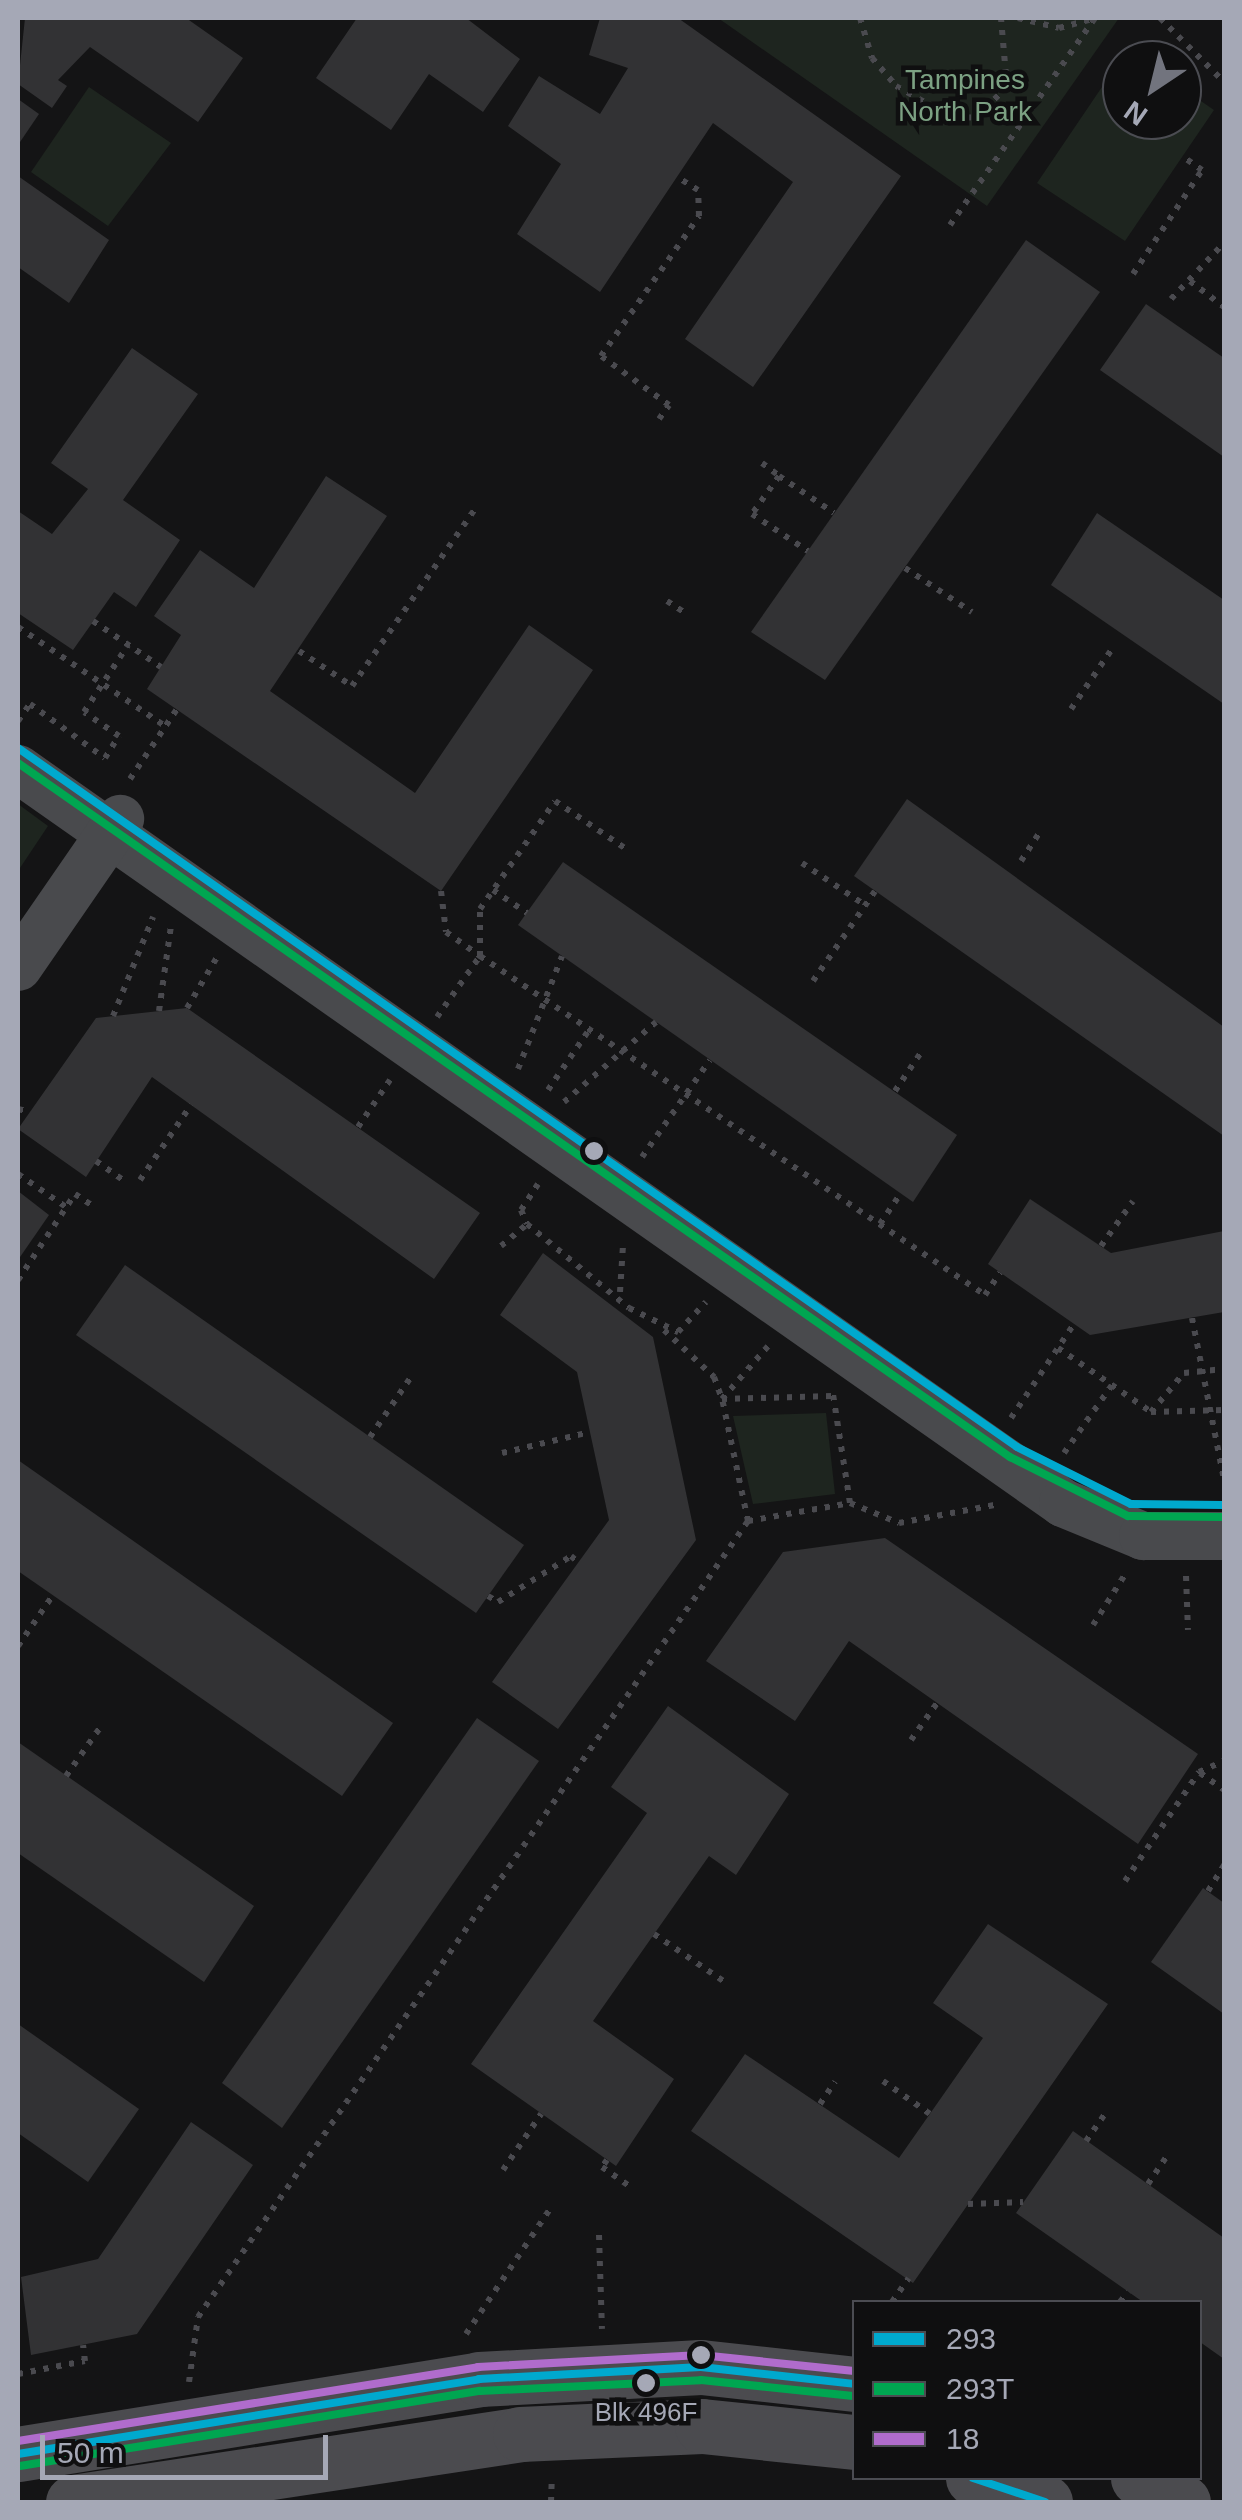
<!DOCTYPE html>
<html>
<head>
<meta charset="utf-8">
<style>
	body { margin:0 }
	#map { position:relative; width:1242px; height:2520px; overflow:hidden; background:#141415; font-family:Arial,sans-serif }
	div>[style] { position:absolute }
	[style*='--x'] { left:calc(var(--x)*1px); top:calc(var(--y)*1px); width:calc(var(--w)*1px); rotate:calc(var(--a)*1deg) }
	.green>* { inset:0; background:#1e251f }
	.building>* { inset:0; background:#323234 }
	.path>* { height:6px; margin-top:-3px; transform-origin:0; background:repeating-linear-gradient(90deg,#4a4a4f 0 5px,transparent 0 13px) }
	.minor>* { height:48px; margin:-24px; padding:0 24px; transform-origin:24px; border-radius:24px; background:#494a4d }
	.major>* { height:55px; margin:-27.5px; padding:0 27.5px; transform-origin:27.5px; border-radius:27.5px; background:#4b4b4f }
	.bus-1>* { height:8px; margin:-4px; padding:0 4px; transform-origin:4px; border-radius:4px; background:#00a9ce }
	.bus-2>* { height:8px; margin:-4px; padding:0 4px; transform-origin:4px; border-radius:4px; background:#00a651 }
	.bus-3>* { height:8px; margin:-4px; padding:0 4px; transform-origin:4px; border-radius:4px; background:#b06ccc }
	.dots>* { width:28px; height:28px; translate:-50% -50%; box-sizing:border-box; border:5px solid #0f0f10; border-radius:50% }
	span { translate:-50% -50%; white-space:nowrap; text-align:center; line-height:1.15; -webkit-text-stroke:9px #0f0f10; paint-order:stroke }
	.bus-label { font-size:26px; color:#a5a8b6 }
	.park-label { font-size:28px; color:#7ca183 }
	.frame { position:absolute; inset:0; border:20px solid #a5a8b6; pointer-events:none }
	.legend { position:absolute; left:852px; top:2300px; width:350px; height:180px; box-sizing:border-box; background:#0f0f10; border:2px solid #4b4c52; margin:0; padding:12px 18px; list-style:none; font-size:30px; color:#a5a8b6 }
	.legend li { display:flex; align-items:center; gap:20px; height:50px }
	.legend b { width:50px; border:2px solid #4b4c52 }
	.north { position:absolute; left:1102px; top:40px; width:100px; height:100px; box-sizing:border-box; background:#0f0f10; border:2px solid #4b4c52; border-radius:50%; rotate:215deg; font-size:28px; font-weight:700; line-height:40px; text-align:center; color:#a5a8b6 }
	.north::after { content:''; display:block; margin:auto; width:35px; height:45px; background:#72747e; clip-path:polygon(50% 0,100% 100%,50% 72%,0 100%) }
	.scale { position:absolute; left:40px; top:2435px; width:288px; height:45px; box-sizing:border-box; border:5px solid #a5a8b6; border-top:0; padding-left:12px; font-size:30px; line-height:35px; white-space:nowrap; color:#a5a8b6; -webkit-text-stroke:8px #0f0f10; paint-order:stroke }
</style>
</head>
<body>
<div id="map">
	<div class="green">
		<div style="clip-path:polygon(718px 18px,1119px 18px,987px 206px)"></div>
		<div style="clip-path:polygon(1127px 50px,1142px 60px,1122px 60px,1122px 120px,1182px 120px,1182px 88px,1214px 110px,1125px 241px,1037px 183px)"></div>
		<div style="clip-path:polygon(89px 87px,171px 143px,108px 226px,31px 172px)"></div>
		<div style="clip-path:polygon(18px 804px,48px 826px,18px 871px)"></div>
		<div style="clip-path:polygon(826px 1413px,835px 1494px,753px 1504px,733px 1416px)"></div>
	</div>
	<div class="building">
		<div style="clip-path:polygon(25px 18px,186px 18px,243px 58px,198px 122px,90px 47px,58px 80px,67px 86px,52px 108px,18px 84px)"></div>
		<div style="clip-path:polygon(357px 18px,466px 18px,520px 59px,483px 112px,429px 74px,391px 130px,316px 78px)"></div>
		<div style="clip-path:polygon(600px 18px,678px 18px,901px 176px,753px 387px,685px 339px,793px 182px,713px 123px,600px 292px,517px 234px,561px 164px,508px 126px,539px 76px,600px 114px,628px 68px,589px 55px)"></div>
		<div style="clip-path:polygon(18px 99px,39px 114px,18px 145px)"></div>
		<div style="clip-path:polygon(18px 176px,109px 240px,69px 303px,18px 267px)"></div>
		<div style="clip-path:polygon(1026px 240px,1100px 292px,825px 680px,751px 632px)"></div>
		<div style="clip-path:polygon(1146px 304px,1224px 358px,1224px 457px,1100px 370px)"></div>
		<div style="clip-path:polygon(132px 348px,198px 394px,123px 500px,180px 540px,136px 607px,114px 592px,73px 650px,18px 613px,18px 511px,52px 534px,88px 489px,51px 463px)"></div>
		<div style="clip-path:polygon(326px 476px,387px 516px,270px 691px,415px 793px,529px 625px,593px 670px,441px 891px,147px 689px,181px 635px,154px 616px,200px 550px,254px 588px)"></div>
		<div style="clip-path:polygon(1097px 513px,1224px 600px,1224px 704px,1051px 585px)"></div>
		<div style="clip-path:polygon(907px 799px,1224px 1027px,1224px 1136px,854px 876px)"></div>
		<div style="clip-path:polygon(563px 862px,957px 1135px,913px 1202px,518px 925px)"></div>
		<div style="clip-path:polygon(187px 1008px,480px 1213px,434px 1279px,152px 1077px,86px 1177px,18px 1129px,96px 1018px)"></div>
		<div style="clip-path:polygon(18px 1191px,49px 1215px,18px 1260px)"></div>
		<div style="clip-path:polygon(1030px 1199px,1111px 1253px,1224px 1231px,1224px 1312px,1090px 1335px,988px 1264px)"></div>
		<div style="clip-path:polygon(543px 1253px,653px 1337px,696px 1540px,558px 1729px,492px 1682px,609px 1520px,577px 1372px,500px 1315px)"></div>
		<div style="clip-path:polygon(125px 1265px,524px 1545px,476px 1613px,76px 1335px)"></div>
		<div style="clip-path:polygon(18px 1460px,393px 1723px,342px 1796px,18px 1571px)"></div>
		<div style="clip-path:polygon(885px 1538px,1198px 1754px,1138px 1844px,849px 1641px,795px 1721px,706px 1661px,783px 1552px)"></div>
		<div style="clip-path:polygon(668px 1706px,789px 1794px,736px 1875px,709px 1856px,593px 2021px,674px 2079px,616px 2166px,471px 2064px,647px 1813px,611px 1787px)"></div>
		<div style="clip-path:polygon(477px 1718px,539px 1761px,282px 2128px,222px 2083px)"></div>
		<div style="clip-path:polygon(18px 1742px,254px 1906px,204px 1982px,18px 1853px)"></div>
		<div style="clip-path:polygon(1203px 1888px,1224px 1903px,1224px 2014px,1151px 1962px)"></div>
		<div style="clip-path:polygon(988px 1924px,1108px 2004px,913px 2283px,691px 2131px,745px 2054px,899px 2158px,983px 2038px,933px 2003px)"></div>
		<div style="clip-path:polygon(18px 2024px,139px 2109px,88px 2182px,18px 2133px)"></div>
		<div style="clip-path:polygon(191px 2122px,253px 2165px,137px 2334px,31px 2355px,21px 2277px,98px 2259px)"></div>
		<div style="clip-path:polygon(1073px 2131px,1224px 2238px,1224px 2359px,1200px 2342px,1200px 2302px,1143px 2302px,1016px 2213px)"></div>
	</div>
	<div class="path">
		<div style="--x:860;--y:18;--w:42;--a:73.3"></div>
		<div style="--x:872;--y:58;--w:37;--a:49"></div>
		<div style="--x:896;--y:86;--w:65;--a:29.3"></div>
		<div style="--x:953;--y:118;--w:23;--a:-2"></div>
		<div style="--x:976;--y:117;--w:43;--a:-44.1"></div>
		<div style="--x:1007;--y:87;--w:69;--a:-95"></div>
		<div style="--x:1018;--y:18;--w:42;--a:13.7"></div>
		<div style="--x:1059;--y:28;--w:35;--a:-15"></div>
		<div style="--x:1160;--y:18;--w:91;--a:45"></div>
		<div style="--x:950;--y:225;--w:253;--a:-55"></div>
		<div style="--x:1133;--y:274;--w:125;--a:-56.4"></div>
		<div style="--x:1202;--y:170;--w:24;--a:-145"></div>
		<div style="--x:1190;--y:281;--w:43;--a:37.4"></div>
		<div style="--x:1171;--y:299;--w:77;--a:-46.6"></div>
		<div style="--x:659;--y:419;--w:17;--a:-54"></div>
		<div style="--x:669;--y:405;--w:84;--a:-144.2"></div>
		<div style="--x:601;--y:356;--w:171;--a:-55"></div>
		<div style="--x:699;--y:216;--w:26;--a:-92"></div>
		<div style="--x:698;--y:190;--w:25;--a:-148"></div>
		<div style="--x:762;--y:463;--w:21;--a:37"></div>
		<div style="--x:779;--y:476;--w:47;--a:125.4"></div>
		<div style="--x:752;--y:514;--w:67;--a:33.5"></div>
		<div style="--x:779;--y:476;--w:66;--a:33.9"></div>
		<div style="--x:905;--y:568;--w:80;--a:33.3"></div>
		<div style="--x:667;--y:601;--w:20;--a:33"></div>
		<div style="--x:93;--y:621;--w:82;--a:34.1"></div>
		<div style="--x:18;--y:627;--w:179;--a:34"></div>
		<div style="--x:299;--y:651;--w:64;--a:33.4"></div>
		<div style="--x:352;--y:686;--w:216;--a:-55.2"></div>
		<div style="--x:1071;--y:709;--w:76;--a:-55.7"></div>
		<div style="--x:18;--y:721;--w:21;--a:-55"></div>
		<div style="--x:30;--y:704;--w:92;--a:35.8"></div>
		<div style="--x:105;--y:758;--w:26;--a:-58"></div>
		<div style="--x:119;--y:736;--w:42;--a:-145.6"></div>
		<div style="--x:84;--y:712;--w:80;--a:-56.7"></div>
		<div style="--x:130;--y:779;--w:84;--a:-56.1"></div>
		<div style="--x:1021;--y:861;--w:35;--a:-57"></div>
		<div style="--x:802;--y:863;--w:76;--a:33.7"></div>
		<div style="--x:493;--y:890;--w:41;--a:34.1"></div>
		<div style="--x:441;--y:891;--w:41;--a:83"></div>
		<div style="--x:446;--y:932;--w:42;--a:35.2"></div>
		<div style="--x:480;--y:956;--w:608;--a:33.87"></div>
		<div style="--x:985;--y:1295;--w:27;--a:-56"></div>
		<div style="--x:813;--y:981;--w:109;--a:-55.4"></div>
		<div style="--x:187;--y:1008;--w:59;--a:-59.5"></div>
		<div style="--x:159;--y:1011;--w:86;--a:-82"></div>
		<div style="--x:113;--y:1016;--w:107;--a:-68"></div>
		<div style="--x:437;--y:1017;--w:75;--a:-54.8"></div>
		<div style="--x:480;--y:956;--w:47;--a:-90"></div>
		<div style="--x:480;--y:909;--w:131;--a:-55.2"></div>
		<div style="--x:555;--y:801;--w:89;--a:34"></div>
		<div style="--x:518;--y:1069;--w:121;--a:-68.7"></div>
		<div style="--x:548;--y:1090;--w:76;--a:-55.7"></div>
		<div style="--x:895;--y:1091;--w:45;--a:-56"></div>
		<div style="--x:564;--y:1102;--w:122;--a:-41"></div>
		<div style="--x:18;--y:1109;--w:12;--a:14"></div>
		<div style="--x:358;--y:1127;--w:57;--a:-55.8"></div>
		<div style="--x:642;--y:1157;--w:118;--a:-55"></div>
		<div style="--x:96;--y:1161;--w:33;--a:35"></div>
		<div style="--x:18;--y:1174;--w:58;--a:34.5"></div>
		<div style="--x:140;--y:1180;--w:91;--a:-55.8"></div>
		<div style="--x:538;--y:1184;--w:31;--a:123"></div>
		<div style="--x:521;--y:1210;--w:15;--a:67"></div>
		<div style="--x:527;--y:1224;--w:132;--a:39.5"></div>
		<div style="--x:629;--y:1308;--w:55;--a:26.1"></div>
		<div style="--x:678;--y:1332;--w:41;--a:-47"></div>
		<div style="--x:880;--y:1224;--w:37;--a:-56"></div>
		<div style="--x:501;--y:1246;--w:34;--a:-40"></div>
		<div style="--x:1101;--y:1246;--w:55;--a:-54.6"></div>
		<div style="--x:18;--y:1280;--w:103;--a:-56.5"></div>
		<div style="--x:75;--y:1194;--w:23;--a:34"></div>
		<div style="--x:620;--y:1292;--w:47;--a:-86.3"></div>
		<div style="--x:1192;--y:1318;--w:165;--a:78.8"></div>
		<div style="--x:664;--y:1330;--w:69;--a:43.2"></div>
		<div style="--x:714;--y:1377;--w:23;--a:70"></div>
		<div style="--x:722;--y:1399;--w:70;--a:-49"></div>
		<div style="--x:1058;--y:1348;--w:113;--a:34.5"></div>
		<div style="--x:1151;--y:1412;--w:73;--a:-1.6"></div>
		<div style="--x:1151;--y:1412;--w:51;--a:-49.8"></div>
		<div style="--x:1184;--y:1373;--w:40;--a:-5.7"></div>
		<div style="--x:1011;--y:1418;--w:113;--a:-56.2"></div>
		<div style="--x:370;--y:1437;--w:76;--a:-55.7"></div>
		<div style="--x:502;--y:1453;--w:90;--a:-13.4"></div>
		<div style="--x:1064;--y:1453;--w:83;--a:-54.8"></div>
		<div style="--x:850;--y:1503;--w:53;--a:22.2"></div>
		<div style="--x:899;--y:1523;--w:97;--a:-10.7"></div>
		<div style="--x:748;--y:1521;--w:125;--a:-102"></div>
		<div style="--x:722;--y:1399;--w:110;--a:-1.6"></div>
		<div style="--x:1186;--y:1576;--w:54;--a:87.9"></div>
		<div style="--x:488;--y:1596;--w:12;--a:31"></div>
		<div style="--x:498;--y:1602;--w:86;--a:-32.2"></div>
		<div style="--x:571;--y:1556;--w:9;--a:41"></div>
		<div style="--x:1093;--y:1625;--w:62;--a:-57.6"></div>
		<div style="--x:18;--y:1646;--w:62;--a:-55.5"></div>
		<div style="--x:911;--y:1740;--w:45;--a:-54.9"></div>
		<div style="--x:1200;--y:1773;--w:29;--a:35"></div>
		<div style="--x:66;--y:1776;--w:62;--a:-54.8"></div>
		<div style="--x:1125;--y:1881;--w:132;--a:-55.8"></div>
		<div style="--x:1199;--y:1772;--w:27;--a:-24"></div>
		<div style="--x:1208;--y:1891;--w:31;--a:-58"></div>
		<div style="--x:654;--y:1934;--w:86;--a:34.1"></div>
		<div style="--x:883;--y:2081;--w:57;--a:35.1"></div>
		<div style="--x:820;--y:2104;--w:27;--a:-56"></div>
		<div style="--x:1086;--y:2141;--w:38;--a:-55"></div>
		<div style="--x:607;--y:2160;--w:9;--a:126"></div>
		<div style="--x:602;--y:2167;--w:35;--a:35"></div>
		<div style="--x:503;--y:2170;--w:68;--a:-55.8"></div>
		<div style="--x:1148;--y:2184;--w:37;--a:-56"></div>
		<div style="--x:968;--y:2204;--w:55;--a:-2.1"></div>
		<div style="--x:599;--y:2235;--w:94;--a:88.2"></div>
		<div style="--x:892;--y:2302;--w:29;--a:-55"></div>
		<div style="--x:1120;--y:2302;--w:13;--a:-51"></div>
		<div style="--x:466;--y:2334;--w:154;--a:-56.1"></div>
		<div style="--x:18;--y:2374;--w:68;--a:-11"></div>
		<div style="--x:85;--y:2361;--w:16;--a:-97"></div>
		<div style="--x:189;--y:2382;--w:66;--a:-82.1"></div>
		<div style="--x:198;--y:2317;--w:968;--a:-55.36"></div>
		<div style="--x:748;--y:1521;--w:104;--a:-10"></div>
		<div style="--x:850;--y:1503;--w:110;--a:-98.9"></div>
		<div style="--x:551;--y:2502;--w:23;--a:-88"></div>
	</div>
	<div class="minor">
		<div style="--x:18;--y:769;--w:1277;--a:35.08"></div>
		<div style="--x:1063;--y:1503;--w:87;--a:22.4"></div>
		<div style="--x:1143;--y:1536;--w:81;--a:0"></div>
		<div style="--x:18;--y:967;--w:180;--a:-55.4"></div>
	</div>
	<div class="major">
		<div style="--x:18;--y:2454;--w:467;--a:-9.2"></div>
		<div style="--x:479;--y:2379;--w:222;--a:-3.1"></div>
		<div style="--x:701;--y:2367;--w:154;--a:6.3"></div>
		<div style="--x:973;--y:2478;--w:76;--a:18.4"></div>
		<div style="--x:1138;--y:2478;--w:51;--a:28.1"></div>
		<div style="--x:73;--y:2502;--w:452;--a:-8.6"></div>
		<div style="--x:520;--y:2434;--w:182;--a:-2.5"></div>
		<div style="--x:702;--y:2426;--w:153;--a:6"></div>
	</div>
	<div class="bus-1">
		<div style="--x:18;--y:748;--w:1219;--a:34.98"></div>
		<div style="--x:1017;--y:1447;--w:127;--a:26.6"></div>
		<div style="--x:1131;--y:1504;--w:93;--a:0.6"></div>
		<div style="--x:18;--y:2454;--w:467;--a:-9.2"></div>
		<div style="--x:479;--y:2379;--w:222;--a:-3.1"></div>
		<div style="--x:701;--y:2367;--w:154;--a:6.3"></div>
		<div style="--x:973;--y:2478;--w:76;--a:18.4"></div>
	</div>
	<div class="bus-2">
		<div style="--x:18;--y:763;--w:1211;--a:34.98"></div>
		<div style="--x:1010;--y:1457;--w:132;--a:26.6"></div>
		<div style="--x:1128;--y:1516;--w:96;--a:0.6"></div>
		<div style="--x:20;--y:2466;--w:466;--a:-9.3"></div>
		<div style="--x:480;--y:2391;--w:221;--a:-2.8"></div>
		<div style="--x:701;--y:2380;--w:153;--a:6"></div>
	</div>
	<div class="bus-3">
		<div style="--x:18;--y:2441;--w:466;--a:-9.1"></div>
		<div style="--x:478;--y:2367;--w:223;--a:-3.1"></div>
		<div style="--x:701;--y:2355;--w:154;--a:6"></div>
	</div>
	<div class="dots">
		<div style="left:594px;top:1151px;background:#a5a8b6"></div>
		<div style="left:701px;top:2355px;background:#a5a8b6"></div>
		<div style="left:646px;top:2383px;background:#a5a8b6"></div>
	</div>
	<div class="bus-label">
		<span style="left:646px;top:2413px">Blk 496F</span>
	</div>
	<div class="park-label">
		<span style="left:965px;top:96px">Tampines<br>North Park</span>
	</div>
	<div class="frame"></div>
	<ul class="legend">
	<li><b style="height:12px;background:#00a9ce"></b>293</li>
	<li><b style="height:12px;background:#00a651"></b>293T</li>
	<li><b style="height:12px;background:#b06ccc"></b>18</li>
	</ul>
	<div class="north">N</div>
	<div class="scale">50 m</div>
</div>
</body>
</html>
